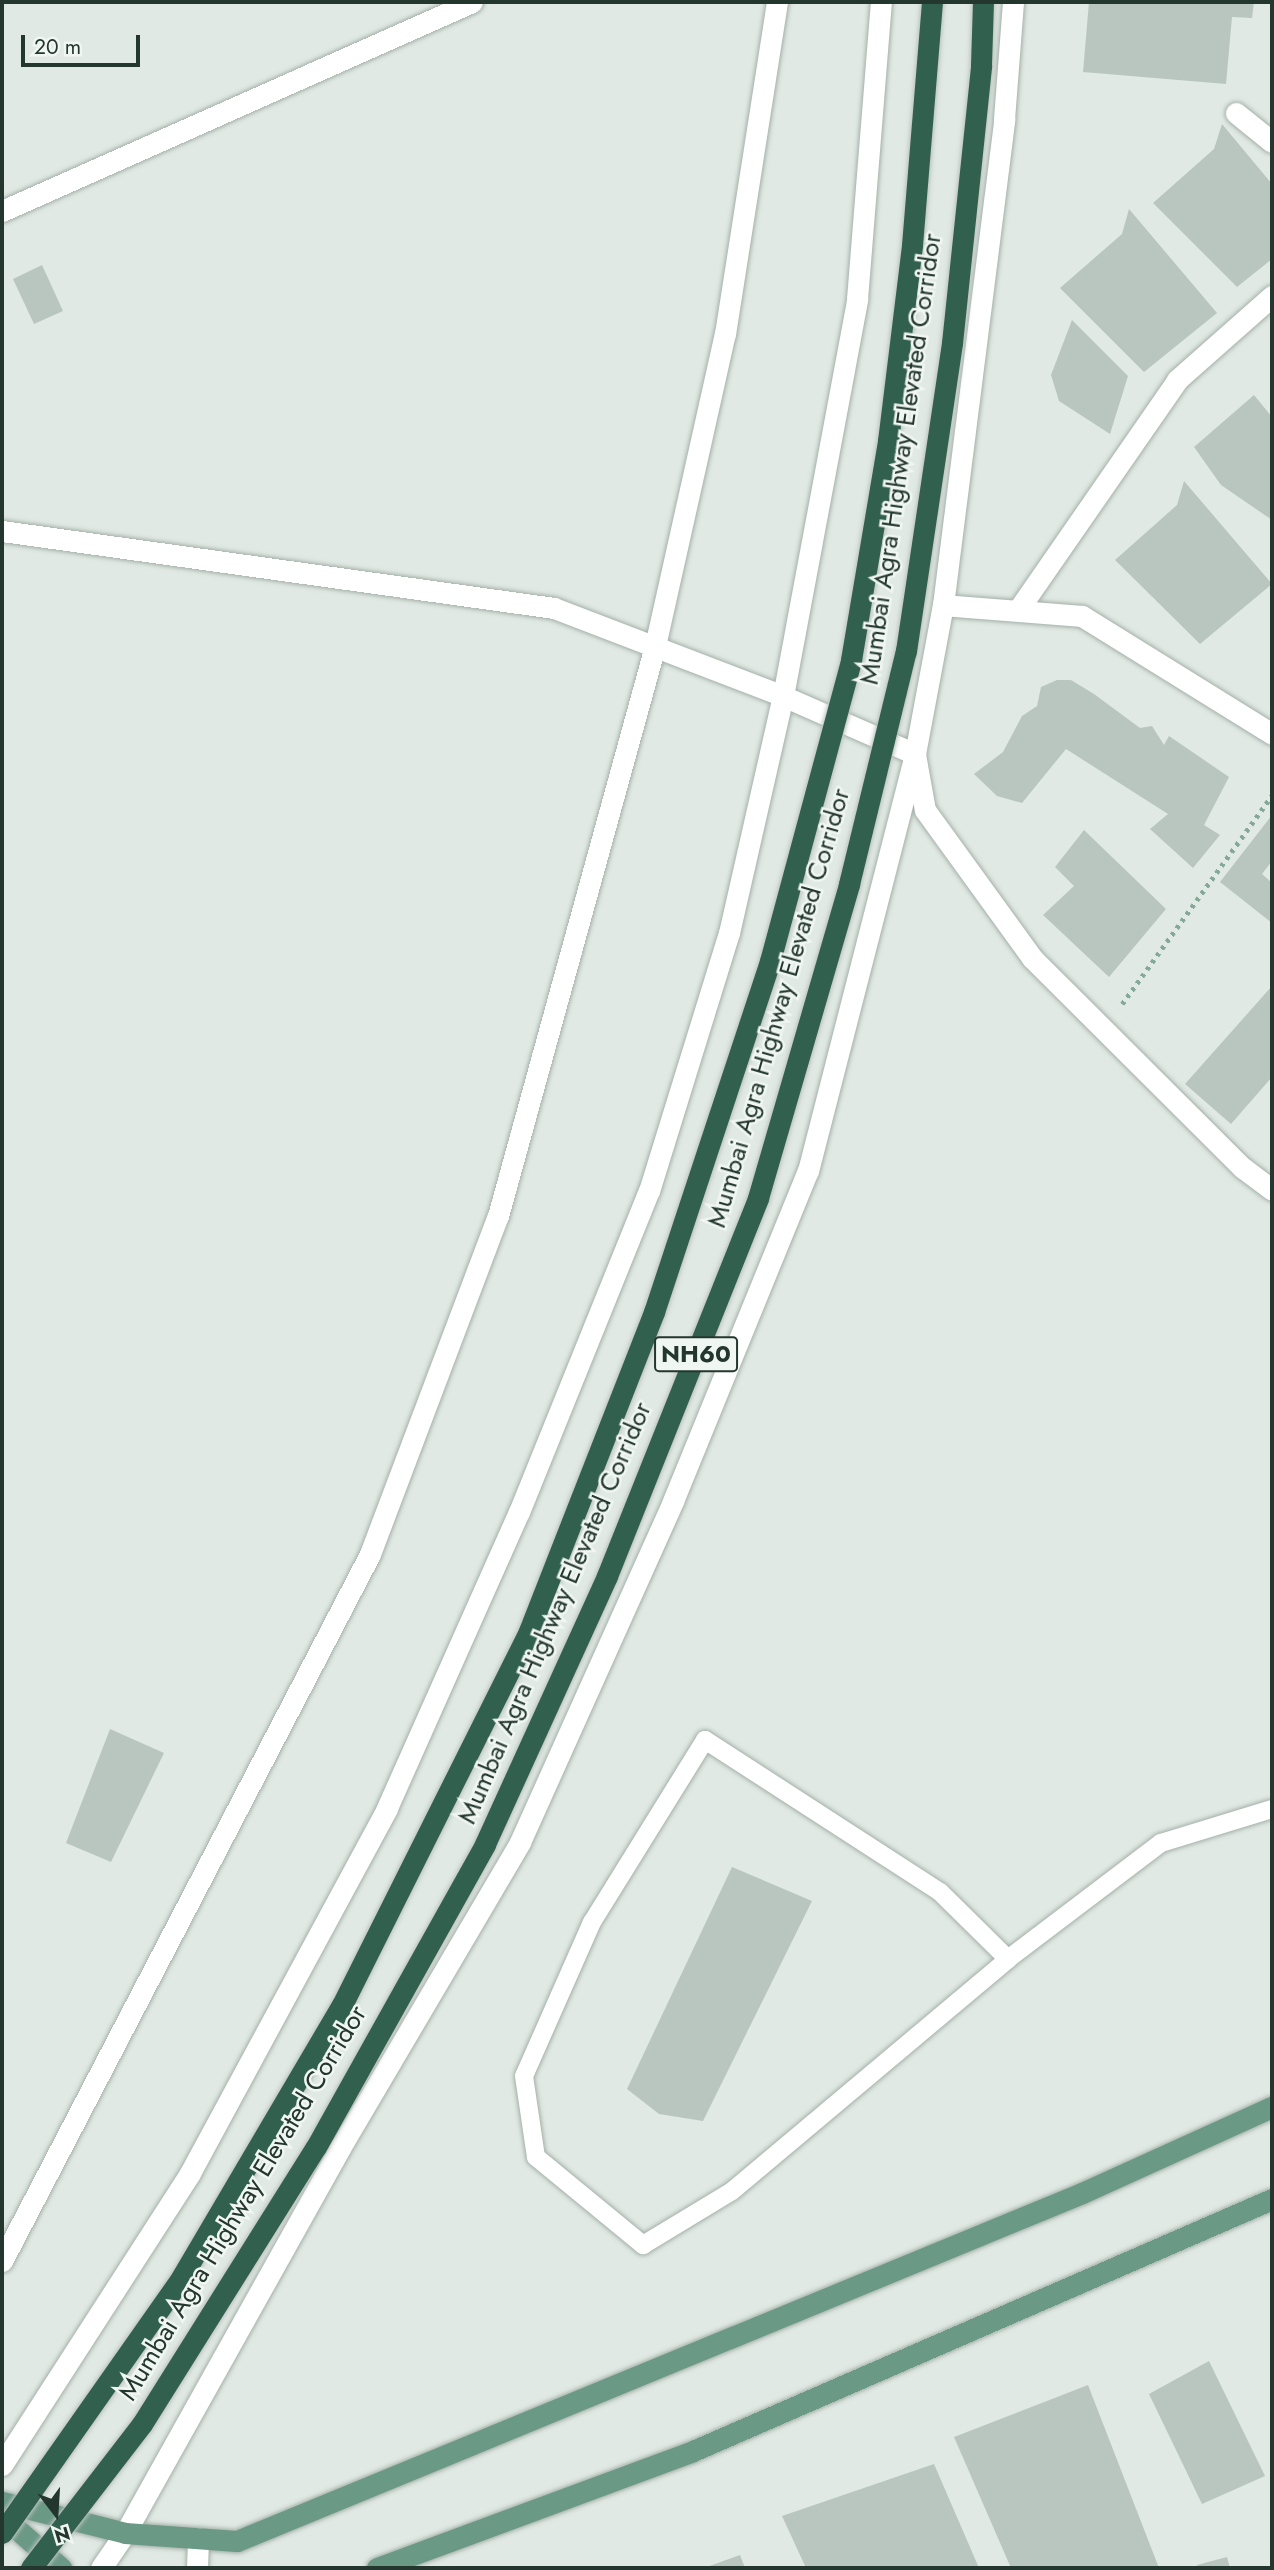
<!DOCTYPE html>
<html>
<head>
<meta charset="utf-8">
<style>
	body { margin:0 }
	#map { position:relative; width:1274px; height:2570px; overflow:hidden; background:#e0e9e3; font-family:Jost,sans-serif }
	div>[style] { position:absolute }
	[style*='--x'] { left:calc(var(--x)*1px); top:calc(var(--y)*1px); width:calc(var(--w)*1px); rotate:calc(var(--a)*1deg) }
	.building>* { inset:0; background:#b9c6bf }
	.path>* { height:4.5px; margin-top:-2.25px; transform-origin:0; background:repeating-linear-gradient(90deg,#84a997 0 3.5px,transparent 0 8.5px) }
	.roads { filter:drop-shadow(0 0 2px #a4b0a9) drop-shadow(0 0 2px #a4b0a9) }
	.service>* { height:18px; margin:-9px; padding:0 9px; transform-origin:9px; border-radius:9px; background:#fff }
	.minor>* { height:21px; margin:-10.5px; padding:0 10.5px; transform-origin:10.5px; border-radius:10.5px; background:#fff }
	.tertiary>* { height:21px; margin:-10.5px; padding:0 10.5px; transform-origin:10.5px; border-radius:10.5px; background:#fff }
	.primary>* { height:21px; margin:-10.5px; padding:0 10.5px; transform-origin:10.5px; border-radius:10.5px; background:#6a9985 }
	.bridges { filter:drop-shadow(0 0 2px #bdc3c0) drop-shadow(0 0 2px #bdc3c0) }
	.motorway-bridge>* { height:21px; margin:-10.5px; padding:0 10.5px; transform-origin:10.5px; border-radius:10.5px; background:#32604e }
	span { translate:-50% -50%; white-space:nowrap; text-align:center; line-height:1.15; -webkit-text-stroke:5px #f0f6f2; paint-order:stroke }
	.shield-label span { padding:2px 5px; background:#f0f6f2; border:2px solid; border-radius:5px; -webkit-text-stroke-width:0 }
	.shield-label { font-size:24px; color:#23372e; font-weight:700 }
	.street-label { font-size:26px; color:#23372e }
	.frame { position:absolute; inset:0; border:4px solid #23372e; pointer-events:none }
	.north { position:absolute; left:21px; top:2479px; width:70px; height:70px; -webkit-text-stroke:5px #f0f6f2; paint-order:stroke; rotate:163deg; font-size:19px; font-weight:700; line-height:28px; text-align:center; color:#23372e }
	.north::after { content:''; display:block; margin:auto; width:24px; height:32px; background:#23372e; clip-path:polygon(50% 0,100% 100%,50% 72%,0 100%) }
	.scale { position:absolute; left:21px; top:35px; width:119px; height:32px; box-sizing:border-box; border:4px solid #23372e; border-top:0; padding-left:9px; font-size:21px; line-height:24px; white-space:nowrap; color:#23372e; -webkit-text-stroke:5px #f0f6f2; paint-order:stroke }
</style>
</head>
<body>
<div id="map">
	<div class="building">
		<div style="clip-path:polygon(1089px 2px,1254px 2px,1252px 18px,1232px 17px,1226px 84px,1083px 72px)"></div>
		<div style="clip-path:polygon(1222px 124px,1272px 184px,1272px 259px,1237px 287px,1153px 203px,1214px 149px)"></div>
		<div style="clip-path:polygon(1129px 209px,1217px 313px,1144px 372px,1060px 288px,1122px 234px)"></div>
		<div style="clip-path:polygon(42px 265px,63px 311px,34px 324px,13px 279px)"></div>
		<div style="clip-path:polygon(1072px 320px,1128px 376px,1110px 434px,1059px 401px,1051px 375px)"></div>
		<div style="clip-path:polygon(1254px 395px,1272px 417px,1272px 520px,1221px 485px,1194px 447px)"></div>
		<div style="clip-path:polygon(1184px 481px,1272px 584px,1200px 644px,1115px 560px,1177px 505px)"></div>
		<div style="clip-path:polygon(1057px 680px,1071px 680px,1094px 694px,1140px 728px,1152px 726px,1164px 745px,1169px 736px,1229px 777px,1204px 825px,1220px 835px,1193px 868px,1150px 829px,1168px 814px,1066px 749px,1022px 803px,997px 796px,974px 774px,1003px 752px,1022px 716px,1037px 706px,1041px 687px)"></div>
		<div style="clip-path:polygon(1272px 815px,1272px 861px,1262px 874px,1272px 883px,1272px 923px,1220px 882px)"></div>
		<div style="clip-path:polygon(1084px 830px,1166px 909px,1109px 977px,1043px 915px,1074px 886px,1055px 867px)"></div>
		<div style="clip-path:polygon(1272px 986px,1272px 1077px,1231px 1124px,1185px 1084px)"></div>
		<div style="clip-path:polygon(110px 1729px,164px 1753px,111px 1862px,66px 1843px)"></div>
		<div style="clip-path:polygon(732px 1867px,812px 1901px,703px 2121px,659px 2114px,627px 2089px)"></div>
		<div style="clip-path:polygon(1209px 2361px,1265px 2476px,1202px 2504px,1149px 2394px)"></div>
		<div style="clip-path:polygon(1088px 2385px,1159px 2568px,1011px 2568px,954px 2437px)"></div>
		<div style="clip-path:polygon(934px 2464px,979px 2568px,806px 2568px,782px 2516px)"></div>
		<div style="clip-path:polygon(740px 2555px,745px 2568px,704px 2568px)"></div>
		<div style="clip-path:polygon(1227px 2557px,1230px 2568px,1198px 2568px,1197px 2565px)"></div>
	</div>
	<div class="path">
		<div style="--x:1122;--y:1004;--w:257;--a:-54.3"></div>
	</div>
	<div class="roads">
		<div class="service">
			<div style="--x:1008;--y:1959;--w:95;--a:-135.4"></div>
			<div style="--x:940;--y:1892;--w:280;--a:-147.1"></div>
			<div style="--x:705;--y:1740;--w:214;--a:121.8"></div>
			<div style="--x:592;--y:1922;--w:168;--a:113.8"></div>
			<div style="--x:524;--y:2076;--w:82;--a:81.6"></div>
			<div style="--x:536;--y:2157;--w:139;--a:39.4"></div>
			<div style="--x:643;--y:2245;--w:104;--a:-31.2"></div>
			<div style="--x:732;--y:2191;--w:361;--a:-40"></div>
			<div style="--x:1008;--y:1959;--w:192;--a:-37.2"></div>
			<div style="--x:1161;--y:1843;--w:116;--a:-17"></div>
		</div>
		<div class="minor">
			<div style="--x:1236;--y:113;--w:46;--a:38.9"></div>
			<div style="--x:2;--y:211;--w:514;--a:-23.97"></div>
			<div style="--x:2;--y:531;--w:557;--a:7.94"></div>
			<div style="--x:554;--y:608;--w:245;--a:21"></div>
			<div style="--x:783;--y:696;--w:144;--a:23.7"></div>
			<div style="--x:915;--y:754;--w:57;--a:79.9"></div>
			<div style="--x:925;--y:810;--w:183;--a:54.1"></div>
			<div style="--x:1032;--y:958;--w:298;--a:44.9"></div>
			<div style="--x:1243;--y:1168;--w:36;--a:37"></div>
			<div style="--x:943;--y:605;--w:139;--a:4.5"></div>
			<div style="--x:1082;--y:616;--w:224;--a:31.8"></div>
			<div style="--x:1018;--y:610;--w:280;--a:-55.3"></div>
			<div style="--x:1177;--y:380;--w:127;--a:-41.5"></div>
			<div style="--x:2;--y:2261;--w:797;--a:-62.5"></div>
			<div style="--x:370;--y:1554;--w:361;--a:-69.3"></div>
			<div style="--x:498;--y:1216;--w:591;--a:-74.6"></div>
			<div style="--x:655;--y:646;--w:320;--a:-77.4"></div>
			<div style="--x:725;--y:334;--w:336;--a:-81.1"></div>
			<div style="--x:101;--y:2568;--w:42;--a:-55.6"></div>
			<div style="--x:197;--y:2568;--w:30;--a:-88"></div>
		</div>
		<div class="tertiary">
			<div style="--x:2;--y:2465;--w:347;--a:-57.2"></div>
			<div style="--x:190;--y:2173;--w:415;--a:-61.6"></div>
			<div style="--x:387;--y:1808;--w:324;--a:-66"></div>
			<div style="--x:519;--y:1512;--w:346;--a:-68"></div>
			<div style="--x:649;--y:1191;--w:270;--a:-72.8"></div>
			<div style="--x:729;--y:933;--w:243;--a:-77.2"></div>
			<div style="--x:783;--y:696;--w:404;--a:-79.4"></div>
			<div style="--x:857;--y:299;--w:298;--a:-85.4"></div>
			<div style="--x:125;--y:2533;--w:441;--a:-60.8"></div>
			<div style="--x:340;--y:2148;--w:355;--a:-59.5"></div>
			<div style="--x:520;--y:1842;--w:374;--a:-65.8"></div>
			<div style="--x:673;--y:1501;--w:357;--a:-67.8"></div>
			<div style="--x:808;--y:1171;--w:431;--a:-75.6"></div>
			<div style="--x:915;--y:754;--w:152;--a:-79.4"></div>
			<div style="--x:943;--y:605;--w:490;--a:-82.8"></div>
			<div style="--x:1004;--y:119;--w:117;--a:-85.6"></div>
		</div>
		<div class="primary">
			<div style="--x:2;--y:2502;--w:127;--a:14.1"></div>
			<div style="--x:125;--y:2533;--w:112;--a:4.1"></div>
			<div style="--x:237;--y:2541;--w:914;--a:-22.38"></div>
			<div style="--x:1082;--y:2193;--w:209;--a:-24.4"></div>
			<div style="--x:2;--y:2516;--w:79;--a:41.4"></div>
			<div style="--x:377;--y:2568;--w:337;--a:-20.3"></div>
			<div style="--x:693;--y:2451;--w:631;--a:-23.52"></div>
		</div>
	</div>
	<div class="bridges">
		<div class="motorway-bridge">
			<div style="--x:2;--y:2533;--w:312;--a:-54.9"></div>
			<div style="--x:181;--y:2278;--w:317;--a:-59.5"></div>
			<div style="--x:342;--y:2005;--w:418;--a:-63.4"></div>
			<div style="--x:529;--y:1631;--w:343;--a:-68.6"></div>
			<div style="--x:654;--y:1312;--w:370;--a:-71.7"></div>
			<div style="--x:770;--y:961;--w:312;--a:-74.9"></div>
			<div style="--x:851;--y:660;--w:222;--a:-80.4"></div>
			<div style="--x:888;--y:441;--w:197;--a:-83"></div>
			<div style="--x:912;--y:245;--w:244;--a:-85.3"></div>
			<div style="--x:31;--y:2568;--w:182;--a:-52.4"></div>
			<div style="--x:142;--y:2424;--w:327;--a:-57.9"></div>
			<div style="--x:316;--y:2147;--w:347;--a:-60.8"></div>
			<div style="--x:485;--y:1844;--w:294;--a:-65.5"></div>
			<div style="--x:607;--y:1576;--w:407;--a:-68.2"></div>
			<div style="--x:758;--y:1198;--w:327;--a:-73.8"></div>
			<div style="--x:849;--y:884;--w:240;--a:-76.3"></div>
			<div style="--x:906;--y:651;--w:311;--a:-81.5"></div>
			<div style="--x:952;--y:343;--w:280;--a:-84"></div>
			<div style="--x:981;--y:65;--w:63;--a:-88.2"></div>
		</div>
	</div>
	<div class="shield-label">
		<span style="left:696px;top:1354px">NH60</span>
	</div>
	<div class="street-label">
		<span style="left:901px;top:459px;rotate:-82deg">Mumbai Agra Highway Elevated Corridor</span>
		<span style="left:779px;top:1008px;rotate:-74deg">Mumbai Agra Highway Elevated Corridor</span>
		<span style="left:555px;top:1613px;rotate:-67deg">Mumbai Agra Highway Elevated Corridor</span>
		<span style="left:243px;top:2203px;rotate:-59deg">Mumbai Agra Highway Elevated Corridor</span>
	</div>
	<div class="frame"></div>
	<div class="north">N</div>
	<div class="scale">20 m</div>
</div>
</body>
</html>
